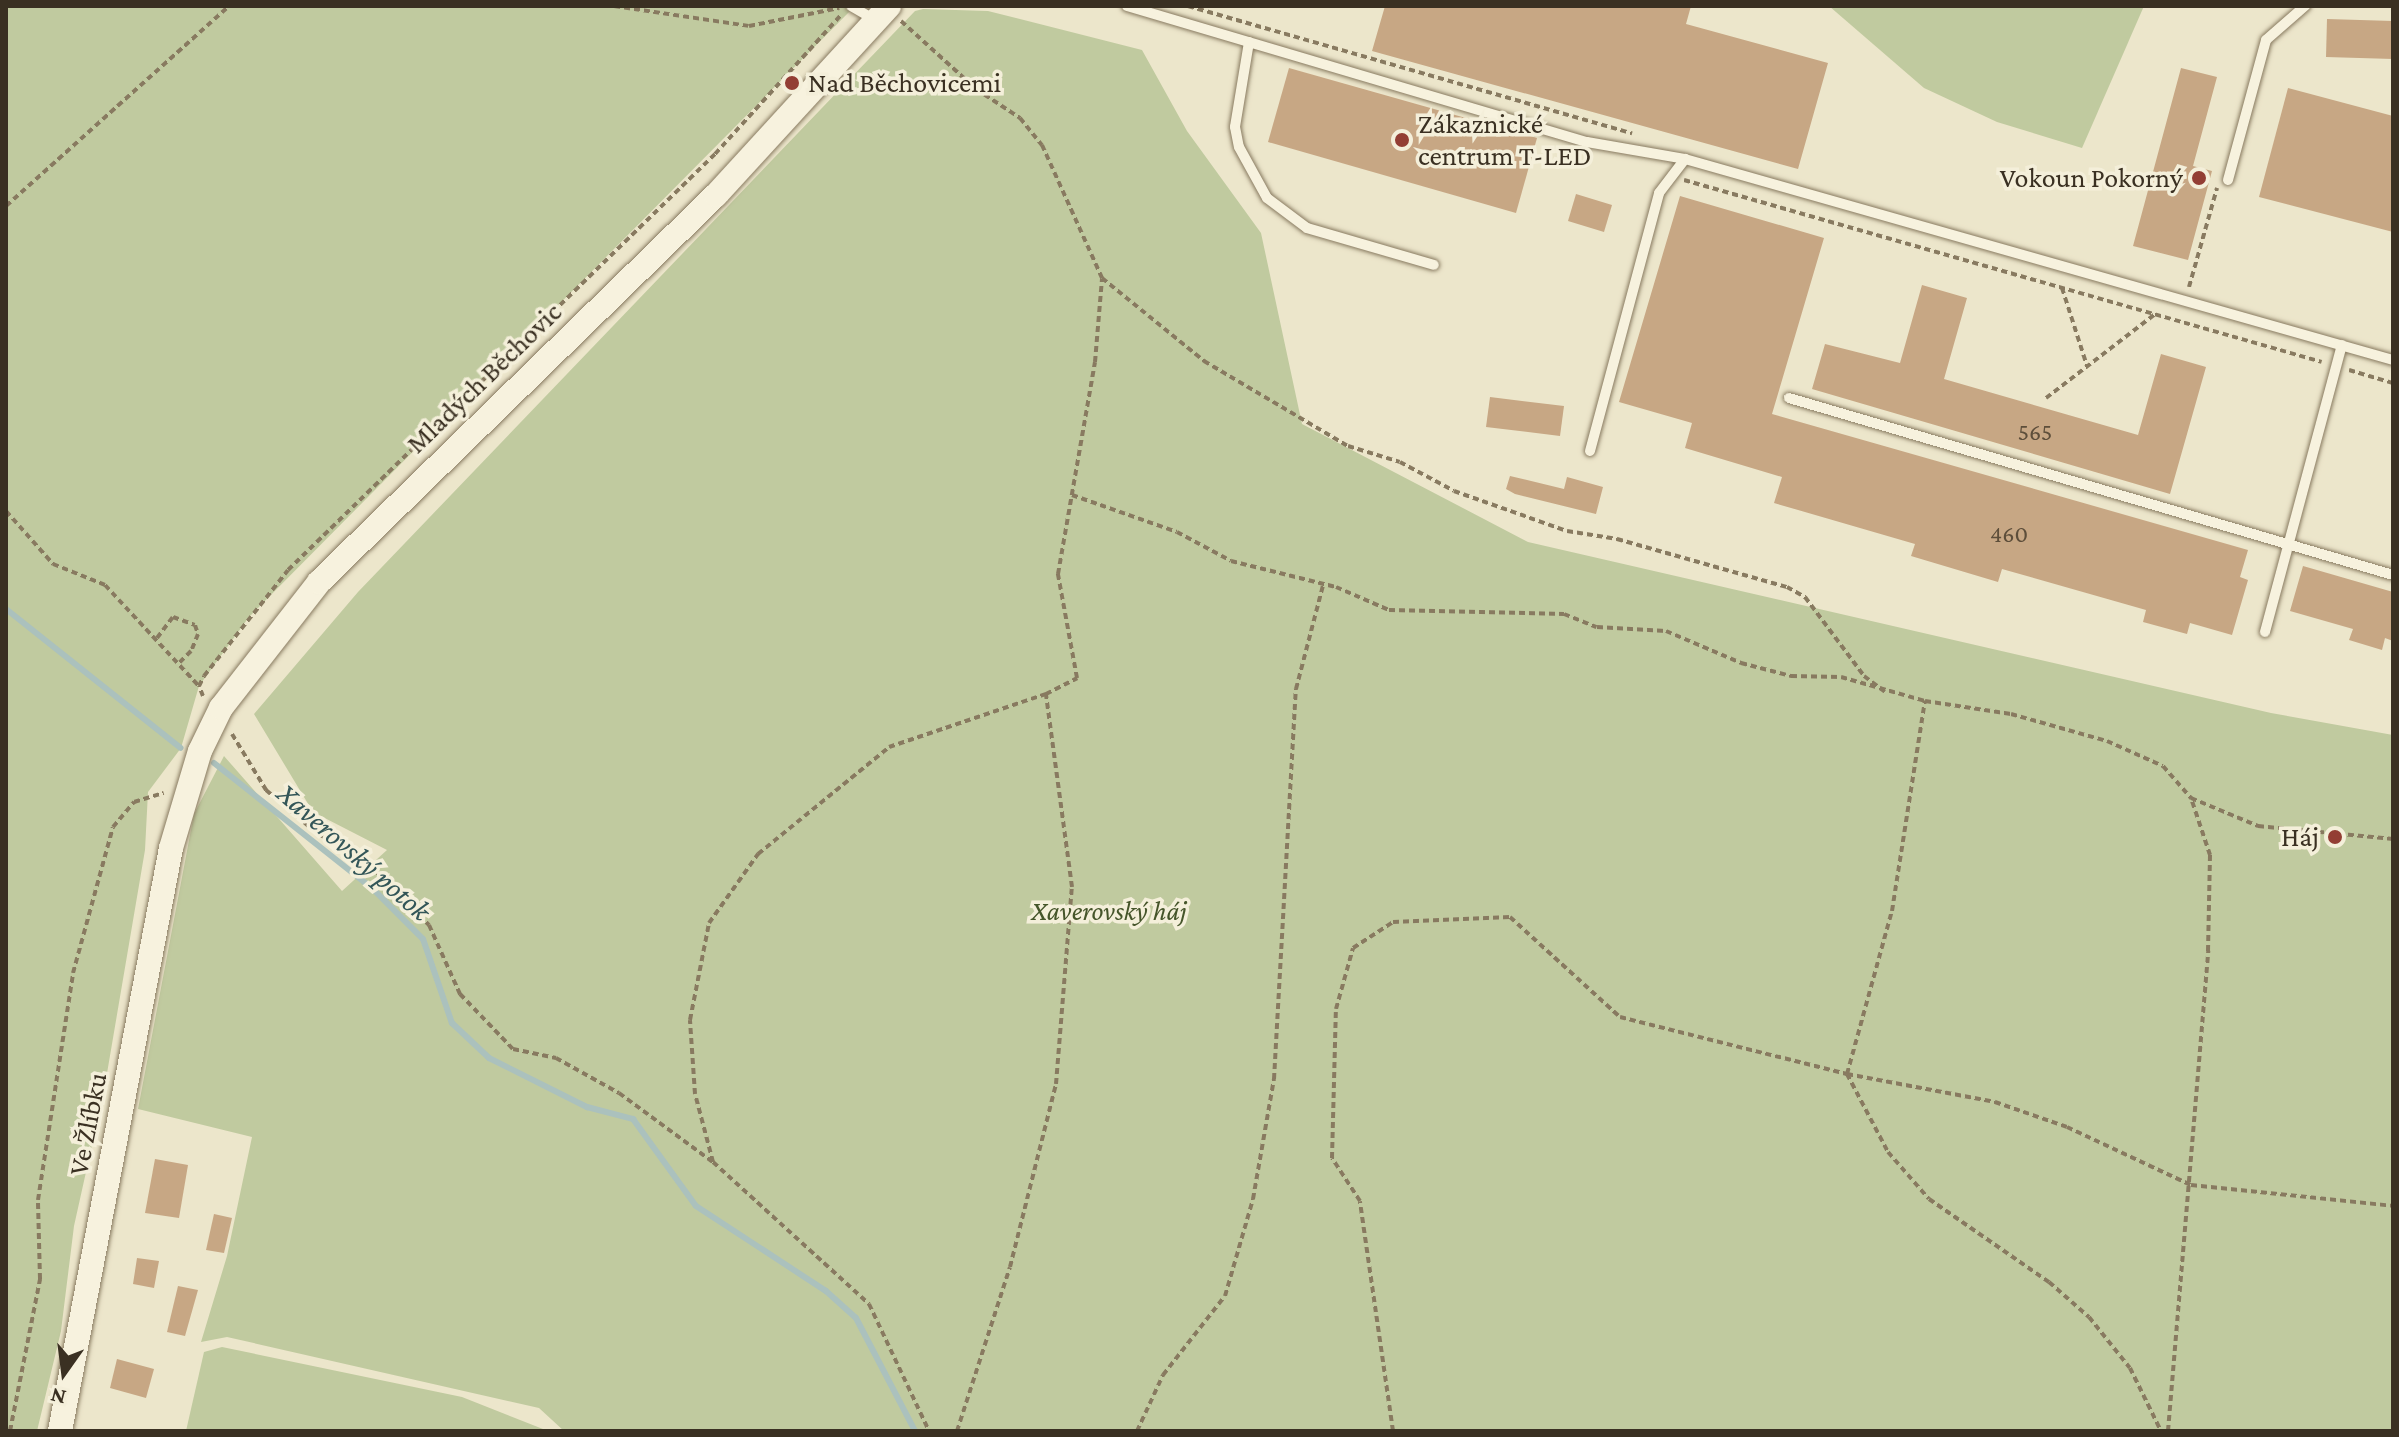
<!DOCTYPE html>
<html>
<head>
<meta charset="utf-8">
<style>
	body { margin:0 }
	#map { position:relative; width:2399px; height:1437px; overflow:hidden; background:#ece6cb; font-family:"Crimson Pro",serif }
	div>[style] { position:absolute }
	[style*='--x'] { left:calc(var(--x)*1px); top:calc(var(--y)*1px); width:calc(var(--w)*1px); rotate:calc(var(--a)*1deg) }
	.green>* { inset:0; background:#c0ca9f }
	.stream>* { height:6px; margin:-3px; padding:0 3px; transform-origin:3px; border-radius:3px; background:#abc1bd }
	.building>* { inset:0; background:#c7a784 }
	.path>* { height:4px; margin-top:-2px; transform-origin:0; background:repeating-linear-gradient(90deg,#887a60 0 6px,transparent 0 10px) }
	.roads { filter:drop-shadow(0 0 2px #887a60) drop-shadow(0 0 2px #887a60) }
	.service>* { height:10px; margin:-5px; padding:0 5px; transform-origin:5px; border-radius:5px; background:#f7f2de }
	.tertiary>* { height:24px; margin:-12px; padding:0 12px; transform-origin:12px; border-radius:12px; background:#f7f2de }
	.dots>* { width:22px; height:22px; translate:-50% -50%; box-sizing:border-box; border:4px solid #f4efda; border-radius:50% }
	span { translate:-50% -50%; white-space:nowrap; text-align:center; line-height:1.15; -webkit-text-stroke:7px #f4efda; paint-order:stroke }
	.number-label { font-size:24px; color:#5d4e3a }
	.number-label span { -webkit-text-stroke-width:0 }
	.poi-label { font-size:28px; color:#3a3022 }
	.left { translate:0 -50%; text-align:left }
	.right { translate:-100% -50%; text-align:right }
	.street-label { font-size:28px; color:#3a3022 }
	.park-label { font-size:28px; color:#45552a; font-style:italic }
	.water-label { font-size:30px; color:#335658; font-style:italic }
	.frame { position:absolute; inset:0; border:8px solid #3a3022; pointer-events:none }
	.north { position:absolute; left:24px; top:1333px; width:80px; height:80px; -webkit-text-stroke:6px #f4efda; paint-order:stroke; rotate:194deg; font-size:22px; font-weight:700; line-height:32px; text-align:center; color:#3a3022 }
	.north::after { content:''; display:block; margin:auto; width:28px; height:36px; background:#3a3022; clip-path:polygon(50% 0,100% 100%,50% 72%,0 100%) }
</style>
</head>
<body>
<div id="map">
	<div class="green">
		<div style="clip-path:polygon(6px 6px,855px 6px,249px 617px,199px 686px,181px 748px,148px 792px,145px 850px,104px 1091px,74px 1226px,61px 1331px,37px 1431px,6px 1431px)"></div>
		<div style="clip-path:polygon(1829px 6px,2144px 6px,2082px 148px,1997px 122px,1924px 88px)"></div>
		<div style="clip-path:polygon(923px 9px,988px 11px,1142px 50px,1187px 131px,1261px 233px,1302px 424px,1528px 542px,2271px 713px,2393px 735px,2393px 1431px,564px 1431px,539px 1408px,227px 1337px,201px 1342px,227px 1256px,252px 1137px,138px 1109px,194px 814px,224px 756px,342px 891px,387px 850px,313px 812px,254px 714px,358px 592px,915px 11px)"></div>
		<div style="clip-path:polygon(222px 1347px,462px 1397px,548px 1431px,186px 1431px,204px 1352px)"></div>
	</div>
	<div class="stream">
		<div style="--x:6;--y:609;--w:223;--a:38.5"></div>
		<div style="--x:214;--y:763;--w:204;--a:38.4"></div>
		<div style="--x:374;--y:890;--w:69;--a:45"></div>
		<div style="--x:423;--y:939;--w:89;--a:71"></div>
		<div style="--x:452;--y:1023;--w:51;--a:43.4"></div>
		<div style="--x:489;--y:1058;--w:110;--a:26.6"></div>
		<div style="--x:587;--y:1107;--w:48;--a:14.6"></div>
		<div style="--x:633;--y:1119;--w:107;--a:54.1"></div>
		<div style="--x:696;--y:1206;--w:155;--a:33.2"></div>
		<div style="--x:826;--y:1291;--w:40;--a:42"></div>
		<div style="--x:856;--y:1318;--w:127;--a:62.4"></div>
	</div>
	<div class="building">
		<div style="clip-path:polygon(1385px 6px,1691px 6px,1686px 24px,1828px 63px,1798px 169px,1372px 51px)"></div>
		<div style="clip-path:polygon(2327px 19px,2393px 21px,2393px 59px,2326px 57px)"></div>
		<div style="clip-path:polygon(1289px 68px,1537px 138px,1516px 213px,1268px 142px)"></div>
		<div style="clip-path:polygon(2181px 68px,2217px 77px,2193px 166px,2212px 171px,2188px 260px,2133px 246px)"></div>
		<div style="clip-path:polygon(2288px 88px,2393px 116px,2393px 232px,2259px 197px)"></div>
		<div style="clip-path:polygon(1576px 194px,1612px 205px,1604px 232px,1568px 221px)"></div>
		<div style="clip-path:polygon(1680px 196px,1824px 238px,1772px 414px,2248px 550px,2240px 577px,2248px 580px,2232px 635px,2190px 623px,2187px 634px,2143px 622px,2146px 610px,2002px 569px,1998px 582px,1911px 556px,1915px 544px,1774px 503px,1782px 477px,1685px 448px,1692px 423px,1619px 402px)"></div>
		<div style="clip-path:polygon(1922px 285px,1967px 298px,1944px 379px,2138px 435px,2161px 354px,2206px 367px,2170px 494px,1812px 389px,1825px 344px,1900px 363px)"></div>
		<div style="clip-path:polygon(1490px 397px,1564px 406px,1560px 436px,1486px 427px)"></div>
		<div style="clip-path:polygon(1510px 476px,1564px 489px,1567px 477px,1603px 487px,1596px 514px,1515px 494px,1506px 489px)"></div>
		<div style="clip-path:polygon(2303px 566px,2393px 592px,2393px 641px,2385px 638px,2382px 650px,2349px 640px,2353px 629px,2290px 611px)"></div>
		<div style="clip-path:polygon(155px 1159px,188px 1165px,179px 1218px,145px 1213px)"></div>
		<div style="clip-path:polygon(214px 1214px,232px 1218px,224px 1253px,206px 1250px)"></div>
		<div style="clip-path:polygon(137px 1258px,159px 1261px,154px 1288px,133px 1284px)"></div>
		<div style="clip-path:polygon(178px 1286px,198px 1290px,185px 1336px,167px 1332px)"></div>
		<div style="clip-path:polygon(117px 1359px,154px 1369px,146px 1398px,110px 1388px)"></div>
	</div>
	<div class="path">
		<div style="--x:614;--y:6;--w:136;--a:8.4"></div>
		<div style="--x:749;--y:26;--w:92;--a:-11.3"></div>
		<div style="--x:1188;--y:6;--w:462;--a:16"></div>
		<div style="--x:901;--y:21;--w:101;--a:42.2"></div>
		<div style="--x:976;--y:89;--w:53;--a:33.4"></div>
		<div style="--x:1020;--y:118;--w:35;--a:51"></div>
		<div style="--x:1042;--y:145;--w:146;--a:65.7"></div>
		<div style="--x:1102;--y:278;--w:132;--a:39.1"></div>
		<div style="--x:1204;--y:361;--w:167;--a:30.6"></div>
		<div style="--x:1348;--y:446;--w:54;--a:17.1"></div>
		<div style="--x:1400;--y:462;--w:61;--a:28.2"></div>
		<div style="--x:1454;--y:491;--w:120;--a:19.5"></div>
		<div style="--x:1567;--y:531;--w:51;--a:9.1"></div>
		<div style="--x:1617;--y:539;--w:177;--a:15.8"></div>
		<div style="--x:1787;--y:587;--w:21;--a:29"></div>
		<div style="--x:1805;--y:597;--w:99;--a:53.2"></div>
		<div style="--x:1864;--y:676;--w:26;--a:37"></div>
		<div style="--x:1684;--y:180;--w:663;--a:15.92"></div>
		<div style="--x:6;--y:206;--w:300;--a:-41.9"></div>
		<div style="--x:2189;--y:287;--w:103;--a:-74.2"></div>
		<div style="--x:2062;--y:288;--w:82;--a:72.2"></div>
		<div style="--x:2349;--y:370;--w:46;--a:16.5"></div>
		<div style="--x:2046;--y:398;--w:138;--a:-37.6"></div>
		<div style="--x:1072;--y:495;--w:111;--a:19.4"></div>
		<div style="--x:1177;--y:532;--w:61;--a:28.2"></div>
		<div style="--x:1231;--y:561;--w:108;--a:13.9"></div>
		<div style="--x:1336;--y:587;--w:58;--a:23.5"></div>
		<div style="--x:1389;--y:610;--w:175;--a:1.3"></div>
		<div style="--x:1564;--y:614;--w:35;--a:22"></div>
		<div style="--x:1597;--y:627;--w:69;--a:3.3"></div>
		<div style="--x:1666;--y:631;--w:82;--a:23.1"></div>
		<div style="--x:1741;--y:663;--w:52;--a:14.6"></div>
		<div style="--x:1791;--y:676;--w:50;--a:1.1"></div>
		<div style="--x:1841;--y:677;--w:87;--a:15.9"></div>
		<div style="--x:6;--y:511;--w:71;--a:48.4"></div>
		<div style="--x:53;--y:564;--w:56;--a:22"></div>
		<div style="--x:105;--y:585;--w:138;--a:47.1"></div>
		<div style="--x:157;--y:638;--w:26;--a:-53"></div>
		<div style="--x:173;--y:617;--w:23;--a:20"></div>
		<div style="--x:195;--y:625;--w:9;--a:72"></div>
		<div style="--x:198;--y:634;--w:18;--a:112"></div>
		<div style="--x:191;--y:651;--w:20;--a:135"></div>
		<div style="--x:203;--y:696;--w:11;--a:-112"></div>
		<div style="--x:199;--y:686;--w:11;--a:-63"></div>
		<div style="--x:204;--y:676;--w:135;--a:-51.6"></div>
		<div style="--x:288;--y:570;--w:596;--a:-44.25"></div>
		<div style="--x:715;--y:154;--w:186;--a:-47.8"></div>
		<div style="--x:232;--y:734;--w:66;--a:58.7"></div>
		<div style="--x:266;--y:790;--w:70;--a:40.3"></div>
		<div style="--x:319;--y:835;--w:31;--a:17"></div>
		<div style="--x:349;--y:844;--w:114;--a:45.4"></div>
		<div style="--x:429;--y:925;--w:76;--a:65.8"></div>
		<div style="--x:460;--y:994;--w:76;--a:46.1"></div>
		<div style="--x:513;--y:1049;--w:44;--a:11.8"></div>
		<div style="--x:556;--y:1058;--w:72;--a:29.1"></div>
		<div style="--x:619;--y:1093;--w:117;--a:36.3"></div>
		<div style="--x:713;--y:1162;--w:211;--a:42.3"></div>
		<div style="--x:869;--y:1304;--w:140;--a:64.7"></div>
		<div style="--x:1847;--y:1074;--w:151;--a:10.7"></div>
		<div style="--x:1995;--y:1102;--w:76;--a:19.1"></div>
		<div style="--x:2067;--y:1127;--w:137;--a:25.1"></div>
		<div style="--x:2191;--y:1185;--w:203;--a:5.9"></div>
		<div style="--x:1847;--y:1074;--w:88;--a:62.3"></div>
		<div style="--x:1888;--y:1152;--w:62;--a:48.9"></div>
		<div style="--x:1929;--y:1199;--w:146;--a:34.7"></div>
		<div style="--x:2049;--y:1282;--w:53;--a:41.2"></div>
		<div style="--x:2089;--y:1317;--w:65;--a:51.2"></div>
		<div style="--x:2130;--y:1368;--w:70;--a:63.8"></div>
		<div style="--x:713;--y:1162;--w:70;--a:-104.8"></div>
		<div style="--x:695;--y:1094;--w:74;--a:-93.9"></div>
		<div style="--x:690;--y:1020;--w:99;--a:-78.9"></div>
		<div style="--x:709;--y:923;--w:85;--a:-54.6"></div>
		<div style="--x:758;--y:854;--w:169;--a:-39.2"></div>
		<div style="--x:889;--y:747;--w:166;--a:-18.7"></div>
		<div style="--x:1046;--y:694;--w:35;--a:-27"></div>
		<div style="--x:1077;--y:678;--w:106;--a:-100.4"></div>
		<div style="--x:1058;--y:574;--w:215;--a:-80.1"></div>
		<div style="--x:1095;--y:362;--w:84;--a:-85.2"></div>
		<div style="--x:10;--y:1431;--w:155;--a:-78.8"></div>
		<div style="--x:40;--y:1279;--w:79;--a:-91.5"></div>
		<div style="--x:38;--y:1200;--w:230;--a:-81.2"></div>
		<div style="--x:73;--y:973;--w:151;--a:-74.7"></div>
		<div style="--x:113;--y:827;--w:33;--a:-50"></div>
		<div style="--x:134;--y:802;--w:31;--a:-17"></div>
		<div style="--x:957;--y:1431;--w:172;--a:-72.1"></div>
		<div style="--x:1010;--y:1267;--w:189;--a:-75.9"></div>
		<div style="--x:1056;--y:1084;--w:198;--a:-85.4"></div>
		<div style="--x:1072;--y:887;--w:195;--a:-97.7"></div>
		<div style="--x:1137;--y:1431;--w:62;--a:-65.1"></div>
		<div style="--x:1163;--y:1375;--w:100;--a:-51.9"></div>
		<div style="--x:1225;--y:1296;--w:101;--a:-73.9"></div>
		<div style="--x:1253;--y:1199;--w:122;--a:-80.1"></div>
		<div style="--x:1274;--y:1079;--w:391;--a:-86.8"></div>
		<div style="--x:1296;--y:689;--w:107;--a:-75.4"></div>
		<div style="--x:1393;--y:1431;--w:232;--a:-98.2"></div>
		<div style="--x:1360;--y:1201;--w:51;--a:-123.1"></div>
		<div style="--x:1332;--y:1158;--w:149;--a:-88.5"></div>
		<div style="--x:1336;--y:1009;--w:63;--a:-74.4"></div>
		<div style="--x:1353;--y:948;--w:48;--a:-33"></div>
		<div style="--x:1393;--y:922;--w:117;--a:-2.4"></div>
		<div style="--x:1510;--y:917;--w:149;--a:42.3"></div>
		<div style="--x:1620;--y:1017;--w:234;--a:14.1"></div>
		<div style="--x:1847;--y:1074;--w:169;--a:-74.6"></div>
		<div style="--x:1892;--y:911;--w:213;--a:-81.1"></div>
		<div style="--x:1925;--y:701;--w:87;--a:8.6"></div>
		<div style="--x:2011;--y:714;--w:100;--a:15.7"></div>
		<div style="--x:2107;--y:741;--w:61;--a:24.1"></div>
		<div style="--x:2163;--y:766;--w:43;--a:48.8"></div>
		<div style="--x:2168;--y:1431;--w:482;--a:-85.2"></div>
		<div style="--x:2208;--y:951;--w:96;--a:-88.8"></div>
		<div style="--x:2210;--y:855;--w:60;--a:-108.4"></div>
		<div style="--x:2191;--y:798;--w:73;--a:22.7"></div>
		<div style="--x:2258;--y:826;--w:136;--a:5.5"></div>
	</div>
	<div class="roads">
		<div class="service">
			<div style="--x:851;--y:6;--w:28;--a:30"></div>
			<div style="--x:1127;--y:6;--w:480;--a:16.5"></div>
			<div style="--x:1587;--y:142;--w:99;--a:9.8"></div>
			<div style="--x:1685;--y:159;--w:736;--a:15.85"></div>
			<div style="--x:1249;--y:42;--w:86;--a:99.4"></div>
			<div style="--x:1235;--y:127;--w:20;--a:79"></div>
			<div style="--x:1239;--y:147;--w:58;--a:61.2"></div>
			<div style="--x:1267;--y:198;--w:50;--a:36.9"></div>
			<div style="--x:1307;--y:228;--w:132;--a:16.2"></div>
			<div style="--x:2228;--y:180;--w:145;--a:-74.8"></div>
			<div style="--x:2266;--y:40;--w:52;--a:-41.1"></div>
			<div style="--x:1789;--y:398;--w:629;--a:16.33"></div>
			<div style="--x:1590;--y:451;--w:267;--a:-75"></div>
			<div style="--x:1659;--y:193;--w:43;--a:-52.6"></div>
			<div style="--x:2265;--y:632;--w:297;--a:-75"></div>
		</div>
		<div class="tertiary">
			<div style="--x:60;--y:1431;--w:593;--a:-79.22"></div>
			<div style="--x:171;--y:848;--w:101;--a:-73.4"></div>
			<div style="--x:200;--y:751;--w:48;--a:-64"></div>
			<div style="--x:221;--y:708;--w:160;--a:-52.1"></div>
			<div style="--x:319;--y:582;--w:554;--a:-44.27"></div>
			<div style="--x:716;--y:195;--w:256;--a:-47.5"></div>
		</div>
	</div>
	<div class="dots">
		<div style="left:792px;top:83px;background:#933e34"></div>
		<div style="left:1402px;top:140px;background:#933e34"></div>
		<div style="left:2199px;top:178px;background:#933e34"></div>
		<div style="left:2335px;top:837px;background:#933e34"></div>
	</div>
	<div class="number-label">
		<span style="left:2035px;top:432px">565</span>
		<span style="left:2009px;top:534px">460</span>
	</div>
	<div class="poi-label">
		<span class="left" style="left:808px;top:83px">Nad Běchovicemi</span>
		<span class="left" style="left:1418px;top:140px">Zákaznické<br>centrum T-LED</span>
		<span class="right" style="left:2183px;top:178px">Vokoun Pokorný</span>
		<span class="right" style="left:2319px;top:837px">Háj</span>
	</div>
	<div class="street-label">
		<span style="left:484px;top:378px;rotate:-44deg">Mladých Běchovic</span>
		<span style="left:88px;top:1124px;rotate:-79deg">Ve Žlíbku</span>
	</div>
	<div class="park-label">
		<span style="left:1109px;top:911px">Xaverovský háj</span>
	</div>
	<div class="water-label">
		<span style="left:354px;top:852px;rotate:41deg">Xaverovský potok</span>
	</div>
	<div class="frame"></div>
	<div class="north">N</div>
</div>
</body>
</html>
